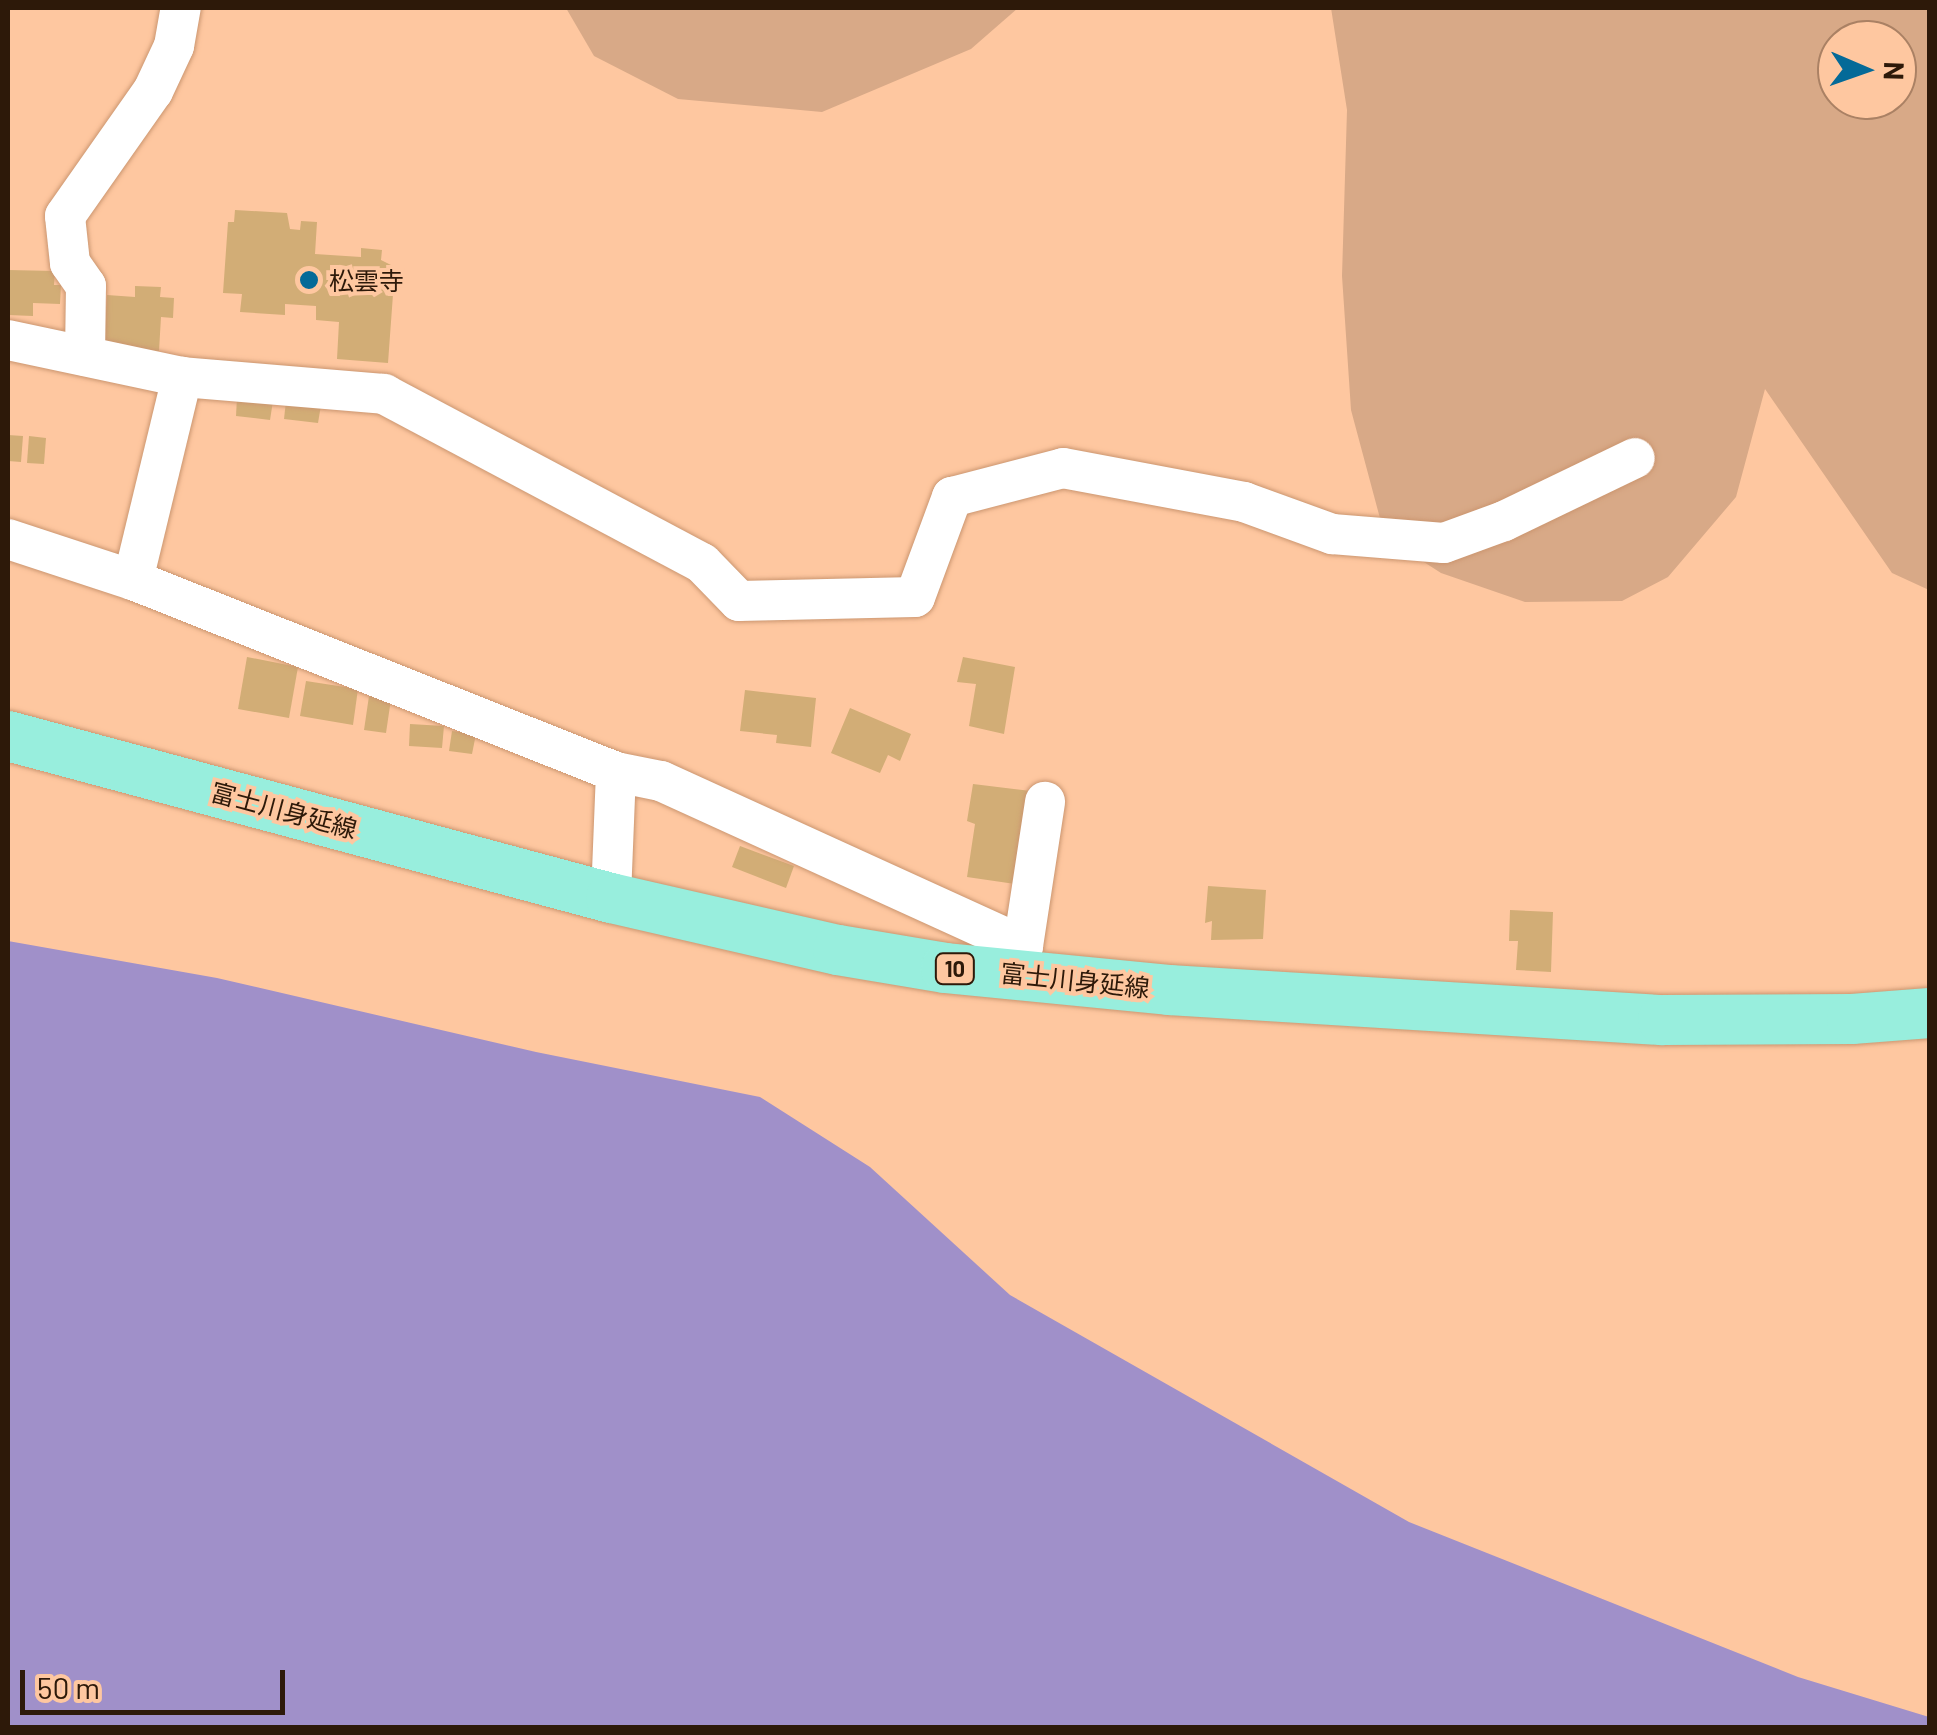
<!DOCTYPE html>
<html>
<head>
<meta charset="utf-8">
<style>
	body { margin:0 }
	#map { position:relative; width:1937px; height:1735px; overflow:hidden; background:#fec7a0; font-family:Barlow,"Noto Sans JP",sans-serif }
	div>[style] { position:absolute }
	[style*='--x'] { left:calc(var(--x)*1px); top:calc(var(--y)*1px); width:calc(var(--w)*1px); rotate:calc(var(--a)*1deg) }
	.green>* { inset:0; background:#d8a987 }
	.water>* { inset:0; background:#a090c9 }
	.building>* { inset:0; background:#d2ad76 }
	.roads { filter:drop-shadow(0 0 2px #cb9670) drop-shadow(0 0 2px #cb9670) }
	.minor>* { height:40px; margin:-20px; padding:0 20px; transform-origin:20px; border-radius:20px; background:#fff }
	.major>* { height:50px; margin:-25px; padding:0 25px; transform-origin:25px; border-radius:25px; background:#98eedd }
	.dots>* { width:28px; height:28px; translate:-50% -50%; box-sizing:border-box; border:5px solid #fec7a0; border-radius:50% }
	span { translate:-50% -50%; white-space:nowrap; text-align:center; line-height:1.15; -webkit-text-stroke:8px #fec7a0; paint-order:stroke }
	.shield-label span { padding:2px 8px; background:#fec7a0; border:2px solid; border-radius:8px; -webkit-text-stroke-width:0 }
	.shield-label { font-size:22px; color:#2d1909; font-weight:700 }
	.poi-label { font-size:25px; color:#2d1909 }
	.left { translate:0 -50%; text-align:left }
	.street-label { font-size:25px; color:#2d1909 }
	.frame { position:absolute; inset:0; border:10px solid #2d1909; pointer-events:none }
	.north { position:absolute; left:1817px; top:20px; width:100px; height:100px; box-sizing:border-box; background:#fec7a0; border:2px solid #aa8164; border-radius:50%; rotate:92deg; font-size:28px; font-weight:700; line-height:40px; text-align:center; color:#2d1909 }
	.north::after { content:''; display:block; margin:auto; width:35px; height:45px; background:#046a98; clip-path:polygon(50% 0,100% 100%,50% 72%,0 100%) }
	.scale { position:absolute; left:20px; top:1670px; width:265px; height:45px; box-sizing:border-box; border:5px solid #2d1909; border-top:0; padding-left:12px; font-size:30px; line-height:35px; white-space:nowrap; color:#2d1909; -webkit-text-stroke:8px #fec7a0; paint-order:stroke }
</style>
</head>
<body>
<div id="map">
	<div class="green">
		<div style="clip-path:polygon(566px 8px,1018px 8px,971px 49px,822px 112px,678px 99px,594px 56px)"></div>
		<div style="clip-path:polygon(evenodd,1331px 8px,1929px 8px,1929px 590px,1892px 573px,1765px 389px,1736px 497px,1668px 577px,1622px 601px,1525px 602px,1441px 573px,1385px 537px,1351px 410px,1342px 276px,1347px 110px,1331px 8px,1837px 40px,1897px 40px,1897px 100px,1837px 100px,1837px 40px)"></div>
	</div>
	<div class="water">
		<div style="clip-path:polygon(8px 941px,217px 978px,536px 1052px,760px 1097px,870px 1167px,1010px 1295px,1409px 1522px,1798px 1677px,1929px 1717px,1929px 1727px,8px 1727px)"></div>
	</div>
	<div class="building">
		<div style="clip-path:polygon(235px 210px,287px 213px,290px 229px,300px 230px,301px 221px,317px 222px,315px 254px,361px 257px,361px 248px,382px 250px,381px 260px,395px 267px,388px 363px,337px 359px,339px 322px,316px 320px,316px 306px,285px 304px,285px 315px,240px 312px,242px 294px,223px 293px,228px 222px,234px 222px)"></div>
		<div style="clip-path:polygon(8px 270px,55px 271px,54px 285px,61px 285px,60px 304px,33px 303px,33px 316px,8px 315px)"></div>
		<div style="clip-path:polygon(135px 286px,161px 287px,160px 297px,174px 298px,173px 318px,161px 317px,159px 351px,104px 347px,107px 295px,135px 297px)"></div>
		<div style="clip-path:polygon(237px 397px,273px 401px,270px 420px,236px 416px)"></div>
		<div style="clip-path:polygon(286px 401px,321px 405px,318px 423px,284px 419px)"></div>
		<div style="clip-path:polygon(8px 435px,23px 436px,21px 462px,8px 461px)"></div>
		<div style="clip-path:polygon(29px 436px,46px 438px,44px 464px,27px 463px)"></div>
		<div style="clip-path:polygon(247px 657px,298px 667px,289px 718px,238px 709px)"></div>
		<div style="clip-path:polygon(963px 657px,1015px 667px,1004px 734px,969px 726px,976px 684px,957px 682px)"></div>
		<div style="clip-path:polygon(306px 681px,358px 689px,353px 725px,300px 716px)"></div>
		<div style="clip-path:polygon(745px 690px,816px 698px,811px 747px,776px 743px,777px 735px,740px 731px)"></div>
		<div style="clip-path:polygon(369px 696px,391px 699px,386px 733px,364px 730px)"></div>
		<div style="clip-path:polygon(850px 708px,911px 734px,900px 761px,888px 755px,880px 773px,831px 753px)"></div>
		<div style="clip-path:polygon(410px 724px,444px 726px,442px 748px,409px 746px)"></div>
		<div style="clip-path:polygon(452px 731px,476px 734px,472px 754px,449px 751px)"></div>
		<div style="clip-path:polygon(973px 784px,1031px 791px,1015px 884px,967px 877px,975px 824px,967px 821px)"></div>
		<div style="clip-path:polygon(740px 846px,794px 866px,786px 888px,732px 867px)"></div>
		<div style="clip-path:polygon(1208px 886px,1266px 890px,1263px 939px,1211px 940px,1212px 921px,1205px 923px)"></div>
		<div style="clip-path:polygon(1510px 910px,1553px 912px,1551px 972px,1516px 970px,1518px 941px,1509px 941px)"></div>
	</div>
	<div class="roads">
		<div class="minor">
			<div style="--x:8;--y:340;--w:178;--a:12"></div>
			<div style="--x:85;--y:356;--w:70;--a:-89.2"></div>
			<div style="--x:86;--y:286;--w:28;--a:-125"></div>
			<div style="--x:70;--y:263;--w:47;--a:-96.1"></div>
			<div style="--x:65;--y:216;--w:153;--a:-54.9"></div>
			<div style="--x:153;--y:91;--w:50;--a:-65"></div>
			<div style="--x:174;--y:46;--w:39;--a:-80"></div>
			<div style="--x:8;--y:539;--w:132;--a:18.2"></div>
			<div style="--x:133;--y:580;--w:520;--a:21.68"></div>
			<div style="--x:616;--y:772;--w:126;--a:92.3"></div>
			<div style="--x:133;--y:580;--w:209;--a:-76.4"></div>
			<div style="--x:182;--y:377;--w:203;--a:4.8"></div>
			<div style="--x:384;--y:394;--w:360;--a:28"></div>
			<div style="--x:702;--y:563;--w:53;--a:45.8"></div>
			<div style="--x:739;--y:601;--w:176;--a:-1.3"></div>
			<div style="--x:915;--y:597;--w:107;--a:-69.7"></div>
			<div style="--x:952;--y:497;--w:115;--a:-14.6"></div>
			<div style="--x:1063;--y:468;--w:184;--a:10.6"></div>
			<div style="--x:1244;--y:502;--w:94;--a:20"></div>
			<div style="--x:1332;--y:534;--w:112;--a:4.6"></div>
			<div style="--x:1444;--y:543;--w:64;--a:-20.1"></div>
			<div style="--x:1504;--y:521;--w:145;--a:-25.7"></div>
			<div style="--x:616;--y:772;--w:46;--a:11.3"></div>
			<div style="--x:661;--y:781;--w:398;--a:24.5"></div>
			<div style="--x:1023;--y:946;--w:146;--a:-81.3"></div>
		</div>
		<div class="major">
			<div style="--x:8;--y:736;--w:624;--a:15.04"></div>
			<div style="--x:611;--y:898;--w:233;--a:12.9"></div>
			<div style="--x:838;--y:950;--w:109;--a:9.5"></div>
			<div style="--x:946;--y:968;--w:224;--a:5.6"></div>
			<div style="--x:1169;--y:990;--w:495;--a:3.5"></div>
			<div style="--x:1663;--y:1020;--w:189;--a:-0.3"></div>
			<div style="--x:1852;--y:1019;--w:78;--a:-4.4"></div>
		</div>
	</div>
	<div class="dots">
		<div style="left:309px;top:280px;background:#046a98"></div>
	</div>
	<div class="shield-label">
		<span style="left:955px;top:969px">10</span>
	</div>
	<div class="poi-label">
		<span class="left" style="left:329px;top:280px">松雲寺</span>
	</div>
	<div class="street-label">
		<span style="left:284px;top:810px;rotate:15deg">富士川身延線</span>
		<span style="left:1075px;top:980px;rotate:6deg">富士川身延線</span>
	</div>
	<div class="frame"></div>
	<div class="north">N</div>
	<div class="scale">50 m</div>
</div>
</body>
</html>
